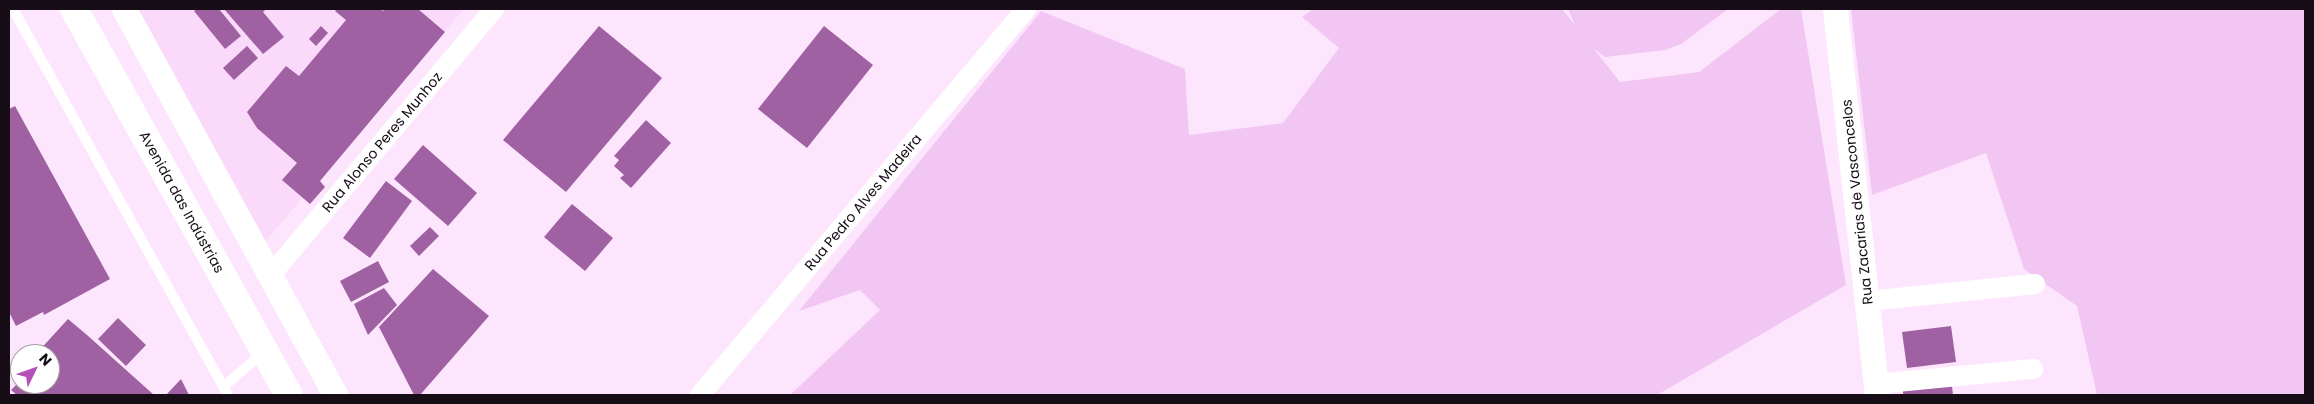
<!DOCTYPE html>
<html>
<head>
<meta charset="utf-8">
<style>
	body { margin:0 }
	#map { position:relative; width:2314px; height:404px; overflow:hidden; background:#fde6fd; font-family:Poppins,sans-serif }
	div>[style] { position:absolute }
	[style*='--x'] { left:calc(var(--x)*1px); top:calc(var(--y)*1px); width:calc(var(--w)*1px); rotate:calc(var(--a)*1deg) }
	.built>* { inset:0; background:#fad9fb }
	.green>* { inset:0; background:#f2c6f3 }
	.building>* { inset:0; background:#a061a3 }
	.service>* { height:10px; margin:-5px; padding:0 5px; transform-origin:5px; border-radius:5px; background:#fff }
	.minor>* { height:20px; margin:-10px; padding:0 10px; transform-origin:10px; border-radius:10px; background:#fff }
	.tertiary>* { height:25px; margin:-12.5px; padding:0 12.5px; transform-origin:12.5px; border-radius:12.5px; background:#fff }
	.primary>* { height:28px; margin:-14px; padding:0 14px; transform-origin:14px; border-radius:14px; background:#fff }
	span { translate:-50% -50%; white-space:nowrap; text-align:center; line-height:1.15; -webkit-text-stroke:4.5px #fff; paint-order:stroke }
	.street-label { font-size:14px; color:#160d16 }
	.frame { position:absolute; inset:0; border:10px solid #160d16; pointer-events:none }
	.north { position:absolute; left:10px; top:344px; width:50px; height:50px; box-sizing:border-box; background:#fff; border:1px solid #a29ea2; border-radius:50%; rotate:48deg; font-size:14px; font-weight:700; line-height:20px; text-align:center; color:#160d16 }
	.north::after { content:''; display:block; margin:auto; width:18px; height:22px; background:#b351b8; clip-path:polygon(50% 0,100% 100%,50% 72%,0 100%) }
</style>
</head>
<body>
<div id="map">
	<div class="built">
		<div style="clip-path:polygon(117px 9px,464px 9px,253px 256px)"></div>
	</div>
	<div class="green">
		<div style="clip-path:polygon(1313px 9px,1562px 9px,1575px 25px,1568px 9px,1728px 9px,1681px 44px,1666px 50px,1605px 57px,1594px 49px,1620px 82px,1699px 72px,1781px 9px,1801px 9px,1846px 285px,1657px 395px,790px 395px,880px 310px,860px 290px,799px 311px,1041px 11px,1185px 69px,1189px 135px,1283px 123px,1339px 48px,1302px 17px)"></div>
		<div style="clip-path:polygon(1851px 9px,2305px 9px,2305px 395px,2097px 395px,2077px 306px,2024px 269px,1986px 153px,1872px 195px)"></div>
	</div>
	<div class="building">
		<div style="clip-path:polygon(197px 9px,219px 9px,241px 36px,225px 49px,194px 11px)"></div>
		<div style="clip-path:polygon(224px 9px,266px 9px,263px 12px,284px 37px,263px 54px)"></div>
		<div style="clip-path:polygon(337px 9px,380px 9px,383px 11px,385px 9px,418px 9px,445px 32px,320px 181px,325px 187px,310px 204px,282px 180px,297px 163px,257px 128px,247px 112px,286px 66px,299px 76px,346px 20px,335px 11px)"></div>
		<div style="clip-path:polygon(321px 26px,328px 33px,316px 46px,309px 39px)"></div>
		<div style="clip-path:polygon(599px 26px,662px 78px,566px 192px,503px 140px)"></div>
		<div style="clip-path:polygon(824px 26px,873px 65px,807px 148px,758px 109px)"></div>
		<div style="clip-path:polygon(247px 46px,258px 58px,234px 80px,223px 68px)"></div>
		<div style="clip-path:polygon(15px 106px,110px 279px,44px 315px,43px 312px,16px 326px,9px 312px,9px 109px)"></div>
		<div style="clip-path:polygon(646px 120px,671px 143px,631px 188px,620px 178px,624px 175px,614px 166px,619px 160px,614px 156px)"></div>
		<div style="clip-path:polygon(423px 145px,477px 193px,448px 226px,394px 179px)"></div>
		<div style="clip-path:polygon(386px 181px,412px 201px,370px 258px,343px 238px)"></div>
		<div style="clip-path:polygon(572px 204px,613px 238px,585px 271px,544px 237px)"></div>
		<div style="clip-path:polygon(430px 227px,439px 236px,419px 256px,410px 246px)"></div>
		<div style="clip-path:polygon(378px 261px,389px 282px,351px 302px,340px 281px)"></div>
		<div style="clip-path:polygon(433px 269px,489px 316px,420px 395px,414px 395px,379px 327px)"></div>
		<div style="clip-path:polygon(384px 288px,397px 305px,368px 335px,354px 304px)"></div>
		<div style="clip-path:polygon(118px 318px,146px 345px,126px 366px,98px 339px)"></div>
		<div style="clip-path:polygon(68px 319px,87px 335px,154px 395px,17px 395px,11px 390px,20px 381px,20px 384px,50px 384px,50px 354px,36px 354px)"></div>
		<div style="clip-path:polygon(1951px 326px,1956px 362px,1907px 368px,1902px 332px)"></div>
		<div style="clip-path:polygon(181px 379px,189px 395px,166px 395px)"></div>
		<div style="clip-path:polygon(1952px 386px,1953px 395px,1903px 395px,1903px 391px)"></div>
	</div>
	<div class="service">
		<div style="--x:13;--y:9;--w:442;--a:60.9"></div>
		<div style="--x:223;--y:387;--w:54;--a:-40.5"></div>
	</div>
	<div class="minor">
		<div style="--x:270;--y:276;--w:349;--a:-50"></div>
		<div style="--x:1868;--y:301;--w:168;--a:-5.8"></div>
		<div style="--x:1876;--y:384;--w:158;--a:-5.5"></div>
		<div style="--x:700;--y:395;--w:505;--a:-49.82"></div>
	</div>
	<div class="tertiary">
		<div style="--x:124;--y:9;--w:440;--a:61.3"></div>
		<div style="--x:1835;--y:9;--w:388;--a:83.8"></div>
	</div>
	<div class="primary">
		<div style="--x:74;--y:9;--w:442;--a:60.9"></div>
	</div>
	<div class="street-label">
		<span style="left:382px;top:142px;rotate:-50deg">Rua Alonso Peres Munhoz</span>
		<span style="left:182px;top:202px;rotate:61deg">Avenida das Indústrias</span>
		<span style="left:863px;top:202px;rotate:-50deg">Rua Pedro Alves Madeira</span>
		<span style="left:1857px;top:202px;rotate:-96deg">Rua Zacarias de Vasconcelos</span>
	</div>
	<div class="frame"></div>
	<div class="north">N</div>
</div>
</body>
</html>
